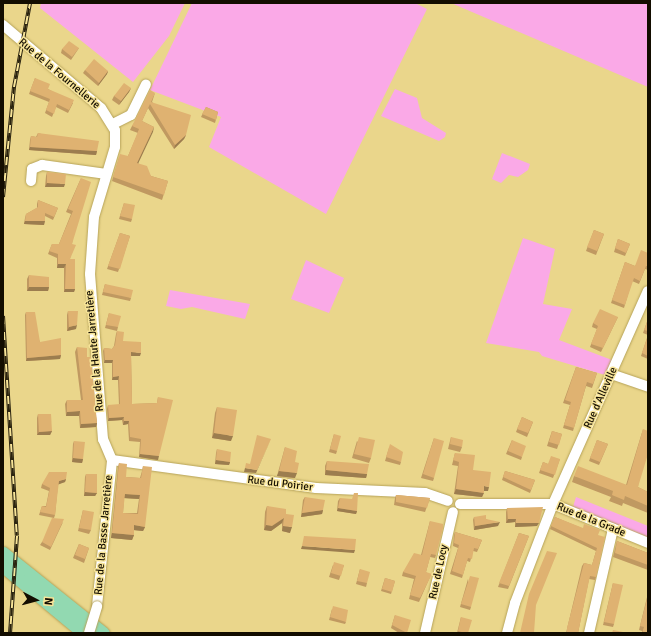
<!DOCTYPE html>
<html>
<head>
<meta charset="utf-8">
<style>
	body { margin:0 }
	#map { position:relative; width:651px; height:636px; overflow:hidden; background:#ead68b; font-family:Signika,sans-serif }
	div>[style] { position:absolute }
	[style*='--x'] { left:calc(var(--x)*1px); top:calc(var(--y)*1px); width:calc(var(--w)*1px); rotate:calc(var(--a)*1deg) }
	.green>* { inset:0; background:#faa9e7 }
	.roads { filter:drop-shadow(0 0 1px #b6a359) drop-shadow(0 0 1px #b6a359) }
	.minor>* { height:10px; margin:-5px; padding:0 5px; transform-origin:5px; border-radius:5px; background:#fff }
	.major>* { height:13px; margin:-6.5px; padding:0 6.5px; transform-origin:6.5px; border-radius:6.5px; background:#92d9b1 }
	.rail>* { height:4px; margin-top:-2px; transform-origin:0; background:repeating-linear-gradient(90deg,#f7e498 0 8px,#2a230f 0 16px); box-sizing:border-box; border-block:1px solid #2a230f }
	.bridges { filter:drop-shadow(0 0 1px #b6a359) drop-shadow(0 0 1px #b6a359) }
	.minor-bridge>* { height:10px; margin:-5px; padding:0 5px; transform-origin:5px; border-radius:5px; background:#fff }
	.wall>* { inset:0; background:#c09961 }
	.shaded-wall>* { inset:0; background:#9c7d4f }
	.building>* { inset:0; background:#dfb271 }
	span { translate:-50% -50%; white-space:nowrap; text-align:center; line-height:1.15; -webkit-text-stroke:3px #f7e498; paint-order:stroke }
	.street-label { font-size:11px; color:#130d00 }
	.frame { position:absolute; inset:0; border:4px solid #130d00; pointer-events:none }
	.north { position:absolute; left:16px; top:580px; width:40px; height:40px; -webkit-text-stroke:3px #f7e498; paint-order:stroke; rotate:96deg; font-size:11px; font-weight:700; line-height:16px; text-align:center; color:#130d00 }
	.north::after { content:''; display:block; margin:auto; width:14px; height:18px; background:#130d00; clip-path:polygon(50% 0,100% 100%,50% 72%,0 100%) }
</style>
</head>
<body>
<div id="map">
	<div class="green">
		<div style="clip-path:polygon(41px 3px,185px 3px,169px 36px,133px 82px,40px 8px)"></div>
		<div style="clip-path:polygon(192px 3px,415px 3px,427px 9px,326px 214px,209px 147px,221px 117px,150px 90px)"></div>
		<div style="clip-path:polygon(451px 3px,648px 3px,648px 87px)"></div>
		<div style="clip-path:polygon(395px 89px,417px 98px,422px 118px,446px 133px,445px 137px,439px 141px,381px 116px)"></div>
		<div style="clip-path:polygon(502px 153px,530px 164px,528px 170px,518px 177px,509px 175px,501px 183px,492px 179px)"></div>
		<div style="clip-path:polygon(523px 238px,555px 249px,543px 304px,572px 309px,559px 340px,612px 360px,605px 375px,542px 356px,539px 352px,486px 343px)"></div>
		<div style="clip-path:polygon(306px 260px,344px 278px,329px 313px,291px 299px)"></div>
		<div style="clip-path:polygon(170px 290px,250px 304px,245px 319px,192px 307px,181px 309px,166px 306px)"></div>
		<div style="clip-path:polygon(576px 497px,648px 526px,648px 538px,573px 507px)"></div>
	</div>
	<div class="roads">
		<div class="minor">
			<div style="--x:3;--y:25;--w:128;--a:40.3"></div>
			<div style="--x:101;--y:108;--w:26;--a:58"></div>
			<div style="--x:115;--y:130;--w:17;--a:90"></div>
			<div style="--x:115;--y:147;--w:73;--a:106.7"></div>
			<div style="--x:94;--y:217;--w:57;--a:94"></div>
			<div style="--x:90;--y:274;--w:166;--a:85.5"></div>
			<div style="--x:103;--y:439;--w:23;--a:67"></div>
			<div style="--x:113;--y:124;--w:20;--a:-27"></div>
			<div style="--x:131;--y:115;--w:34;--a:-64"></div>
			<div style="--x:31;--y:181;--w:12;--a:-85"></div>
			<div style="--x:32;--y:169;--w:11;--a:-22"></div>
			<div style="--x:42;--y:165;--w:65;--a:8"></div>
			<div style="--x:611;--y:374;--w:39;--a:19"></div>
			<div style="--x:112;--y:460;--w:206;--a:7.8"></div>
			<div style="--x:316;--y:488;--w:109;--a:2.6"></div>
			<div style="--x:425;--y:493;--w:24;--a:19"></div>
			<div style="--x:460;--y:504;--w:93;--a:0"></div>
			<div style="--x:553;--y:504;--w:103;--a:22.3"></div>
			<div style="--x:97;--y:606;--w:147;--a:-84.1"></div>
			<div style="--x:425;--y:633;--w:124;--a:-77"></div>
			<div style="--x:507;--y:633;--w:31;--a:-75"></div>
			<div style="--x:515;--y:603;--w:106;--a:-69"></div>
			<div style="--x:553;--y:504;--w:233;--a:-66"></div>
			<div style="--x:589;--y:633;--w:107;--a:-77"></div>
		</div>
		<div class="major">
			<div style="--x:3;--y:553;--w:128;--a:38.7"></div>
			<div style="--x:3;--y:566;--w:105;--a:39.6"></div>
		</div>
	</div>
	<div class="rail">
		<div style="--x:3;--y:197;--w:111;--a:-84.3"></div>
		<div style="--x:14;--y:87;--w:86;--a:-79.2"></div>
		<div style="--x:3;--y:316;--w:220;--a:86.4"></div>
		<div style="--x:17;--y:536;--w:97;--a:94.1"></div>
	</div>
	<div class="bridges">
		<div class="minor-bridge">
			<div style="--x:89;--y:633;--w:28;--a:-73"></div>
		</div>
	</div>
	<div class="wall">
		<div style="clip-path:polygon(79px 48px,71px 60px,61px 53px,62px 49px)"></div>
		<div style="clip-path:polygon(85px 70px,108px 71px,107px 74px,98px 86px,83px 73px)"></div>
		<div style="clip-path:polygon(35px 78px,48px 89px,73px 103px,68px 113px,56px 107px,52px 117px,45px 113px,49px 102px,29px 94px)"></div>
		<div style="clip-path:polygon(131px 88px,129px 92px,119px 105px,112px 100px,114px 96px)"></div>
		<div style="clip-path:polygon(155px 93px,152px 102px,186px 135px,184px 139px,174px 149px,148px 108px,142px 121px,154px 127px,138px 163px,151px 176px,168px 181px,162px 200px,112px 181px,119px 158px,128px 156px,138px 133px,130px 130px,132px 126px)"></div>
		<div style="clip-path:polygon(206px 107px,218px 112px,215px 123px,201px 117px)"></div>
		<div style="clip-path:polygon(38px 133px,97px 151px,96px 155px,29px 150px,30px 140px,31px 136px,36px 137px)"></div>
		<div style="clip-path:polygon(47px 172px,64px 187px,45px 187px,46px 176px)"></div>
		<div style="clip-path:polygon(81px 178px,72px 244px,70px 259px,75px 289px,74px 292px,64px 292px,64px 268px,57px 268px,57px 258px,48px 254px,52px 244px,59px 244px,71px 214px,66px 212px)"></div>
		<div style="clip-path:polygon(38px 200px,58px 208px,53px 220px,45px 216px,44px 225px,24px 224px,25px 218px,26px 214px,37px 208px,37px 204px)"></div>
		<div style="clip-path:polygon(124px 203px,132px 219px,131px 222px,119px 219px)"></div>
		<div style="clip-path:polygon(594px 230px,604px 234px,596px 255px,586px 251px)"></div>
		<div style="clip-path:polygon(120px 233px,130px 236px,118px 272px,107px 269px)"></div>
		<div style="clip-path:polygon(618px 239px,630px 244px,625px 256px,614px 252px)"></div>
		<div style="clip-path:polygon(648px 253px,648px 270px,645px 269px,639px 284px,632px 281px,624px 308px,611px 303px,625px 262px,635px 266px)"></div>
		<div style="clip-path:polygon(29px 275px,49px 287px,48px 291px,27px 291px,27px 279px)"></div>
		<div style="clip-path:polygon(105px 284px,131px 298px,130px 301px,102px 295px)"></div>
		<div style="clip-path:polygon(68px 311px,76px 329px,67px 331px,67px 315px)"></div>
		<div style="clip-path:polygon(26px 312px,40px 342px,61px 355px,60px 359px,26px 361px,25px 315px)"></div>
		<div style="clip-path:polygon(109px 313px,118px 327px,117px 331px,123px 341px,140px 356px,131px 356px,132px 404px,157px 403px,158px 397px,158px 460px,139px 457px,140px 442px,129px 441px,128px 424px,123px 425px,122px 420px,108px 421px,107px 409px,108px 405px,119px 405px,118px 380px,112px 380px,112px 363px,104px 363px,103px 351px,104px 348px,112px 349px,114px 346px,116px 334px,117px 331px,105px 328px)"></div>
		<div style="clip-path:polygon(618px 317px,601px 352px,590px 347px,597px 329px,592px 327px,593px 323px)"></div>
		<div style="clip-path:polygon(648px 319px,648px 335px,643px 333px)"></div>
		<div style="clip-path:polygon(648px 335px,648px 359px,641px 356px)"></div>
		<div style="clip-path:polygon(77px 347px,87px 357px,97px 423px,96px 427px,80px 428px,79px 416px,66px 416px,65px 404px,67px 400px,81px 400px,75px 352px)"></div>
		<div style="clip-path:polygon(576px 367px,597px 373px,592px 388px,586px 386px,573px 431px,563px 428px,570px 405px,563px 403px)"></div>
		<div style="clip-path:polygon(217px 407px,231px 441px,212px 438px,215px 413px)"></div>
		<div style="clip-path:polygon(38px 414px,52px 431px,50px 435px,37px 435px,37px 418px)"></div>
		<div style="clip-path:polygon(522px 417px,533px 422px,527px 437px,516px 432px)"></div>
		<div style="clip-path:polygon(643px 429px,638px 487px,648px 492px,648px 513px,623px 503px,622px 506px,609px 501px,611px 497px,572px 482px,574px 476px,626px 485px)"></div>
		<div style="clip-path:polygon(552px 431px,562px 434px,557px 449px,547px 446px)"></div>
		<div style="clip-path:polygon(334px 434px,337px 451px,336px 454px,329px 452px)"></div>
		<div style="clip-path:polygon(451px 437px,462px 447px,460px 452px,448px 449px)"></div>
		<div style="clip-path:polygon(434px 438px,434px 478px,433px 481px,421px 478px)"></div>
		<div style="clip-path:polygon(512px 440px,522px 457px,521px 460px,506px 454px)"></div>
		<div style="clip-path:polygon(597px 440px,608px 444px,599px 465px,589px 461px)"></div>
		<div style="clip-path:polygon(74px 441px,83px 459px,82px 463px,72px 462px,73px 444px)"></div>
		<div style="clip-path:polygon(357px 441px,371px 458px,369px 463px,352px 458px)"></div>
		<div style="clip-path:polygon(285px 447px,295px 462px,295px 478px,277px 476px)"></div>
		<div style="clip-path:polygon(389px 448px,401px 462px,400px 465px,385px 461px)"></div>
		<div style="clip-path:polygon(217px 449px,230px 462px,229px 465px,215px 464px,216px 453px)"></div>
		<div style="clip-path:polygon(455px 453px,473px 470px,488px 491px,484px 491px,482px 497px,454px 494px,458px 466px,452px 465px)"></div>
		<div style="clip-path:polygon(560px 459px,553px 478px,539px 473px,543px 462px,548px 464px)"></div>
		<div style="clip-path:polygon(327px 461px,367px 474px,366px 478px,325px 475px,325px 466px)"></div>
		<div style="clip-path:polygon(evenodd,119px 463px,126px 477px,140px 478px,142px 471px,143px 466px,145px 527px,143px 531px,134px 530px,134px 535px,132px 540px,111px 538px,118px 467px,119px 463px,124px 498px,139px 499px,137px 513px,123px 513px,124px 498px)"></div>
		<div style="clip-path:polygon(505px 471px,535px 480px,530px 493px,502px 480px)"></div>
		<div style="clip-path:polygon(86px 474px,97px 493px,95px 496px,84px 496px,85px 477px)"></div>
		<div style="clip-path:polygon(66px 479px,65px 482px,58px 484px,55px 515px,54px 518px,39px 515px,42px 506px,46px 506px,49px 491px,41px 488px,42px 484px)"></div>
		<div style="clip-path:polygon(396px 495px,430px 498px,425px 512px,394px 505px,395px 498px)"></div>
		<div style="clip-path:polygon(305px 497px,323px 510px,322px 514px,301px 517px,303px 500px)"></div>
		<div style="clip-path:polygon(340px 498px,357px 511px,356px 514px,337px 511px,338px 501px)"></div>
		<div style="clip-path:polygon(267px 506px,286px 514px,290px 533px,282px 531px,282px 523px,271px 531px,264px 530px,265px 512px)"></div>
		<div style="clip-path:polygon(507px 508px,537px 526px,515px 527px,515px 522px,506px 523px,506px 512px)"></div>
		<div style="clip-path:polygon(83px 510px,91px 530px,89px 534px,78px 531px)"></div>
		<div style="clip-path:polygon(474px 517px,486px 519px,498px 526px,474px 530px,473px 520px)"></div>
		<div style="clip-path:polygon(555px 517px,598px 535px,596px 577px,595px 580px,589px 579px,578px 633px,566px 633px,582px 566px,584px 563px,592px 565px,596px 551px,550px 529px)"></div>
		<div style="clip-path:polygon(430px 521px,436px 555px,435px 558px,430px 557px,426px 572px,430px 577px,419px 602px,409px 599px,414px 579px,402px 576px,403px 572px,421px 555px)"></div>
		<div style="clip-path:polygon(63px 522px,50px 550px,40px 545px,42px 542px)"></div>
		<div style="clip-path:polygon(455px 532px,482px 540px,477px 552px,473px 551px,470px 562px,467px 561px,462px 578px,450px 574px,458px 548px,453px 546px,454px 535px)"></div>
		<div style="clip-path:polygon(519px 533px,529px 536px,508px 589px,498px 587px)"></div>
		<div style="clip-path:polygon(617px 541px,648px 553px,648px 570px,613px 557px)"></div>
		<div style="clip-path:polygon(79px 544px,89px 548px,84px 563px,73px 558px)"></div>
		<div style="clip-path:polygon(333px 565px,344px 565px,339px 580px,329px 577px)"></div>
		<div style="clip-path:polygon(360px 569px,367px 583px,366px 587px,356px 584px)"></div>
		<div style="clip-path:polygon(385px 578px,395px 581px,391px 594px,381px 591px)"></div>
		<div style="clip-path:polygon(468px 579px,471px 607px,470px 610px,460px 607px)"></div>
		<div style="clip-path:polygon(613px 583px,614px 624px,613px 627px,603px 625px)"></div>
		<div style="clip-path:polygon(648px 593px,648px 633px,642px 633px,642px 631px,639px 630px)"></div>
		<div style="clip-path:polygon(332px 609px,346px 622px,345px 624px,329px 620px)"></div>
		<div style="clip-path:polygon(395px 615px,407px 633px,399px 633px,391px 628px)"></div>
		<div style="clip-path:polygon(461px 617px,468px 633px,457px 633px)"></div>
	</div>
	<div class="shaded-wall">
		<div style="clip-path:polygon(108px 71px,107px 74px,98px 86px,99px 83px)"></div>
		<div style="clip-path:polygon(131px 88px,129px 92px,119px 105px,121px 101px)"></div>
		<div style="clip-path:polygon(154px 127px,153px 132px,136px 168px,137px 163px)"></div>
		<div style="clip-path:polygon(186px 135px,184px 139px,174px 149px,175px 145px)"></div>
		<div style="clip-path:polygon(30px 147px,97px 151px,96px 155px,29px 150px)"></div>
		<div style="clip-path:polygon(47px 183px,65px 184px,64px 187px,45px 187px)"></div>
		<div style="clip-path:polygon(25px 221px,45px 221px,44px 225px,24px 224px)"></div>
		<div style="clip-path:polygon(58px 264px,66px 264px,64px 268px,57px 268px)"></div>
		<div style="clip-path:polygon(29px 287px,49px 287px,48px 291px,27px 291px)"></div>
		<div style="clip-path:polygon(65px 289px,75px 289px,74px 292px,64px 292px)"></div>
		<div style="clip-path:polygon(77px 325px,76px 329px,67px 331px,69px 327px)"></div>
		<div style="clip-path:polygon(131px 352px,141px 353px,140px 356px,130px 356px)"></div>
		<div style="clip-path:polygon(61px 355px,60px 359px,26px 361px,27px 358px)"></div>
		<div style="clip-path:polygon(105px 360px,113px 360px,112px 363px,104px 363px)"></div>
		<div style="clip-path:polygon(119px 376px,118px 380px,112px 380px,113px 377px)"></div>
		<div style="clip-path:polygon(80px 411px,79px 416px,66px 416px,67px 412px)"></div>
		<div style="clip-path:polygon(124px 417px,122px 420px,108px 421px,109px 418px)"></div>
		<div style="clip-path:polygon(124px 421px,129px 421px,128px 424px,123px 425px)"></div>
		<div style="clip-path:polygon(97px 423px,96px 427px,80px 428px,81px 424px)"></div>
		<div style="clip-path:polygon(52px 431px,50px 435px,37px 435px,39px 432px)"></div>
		<div style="clip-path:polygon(214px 433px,233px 436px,231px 441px,212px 438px)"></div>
		<div style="clip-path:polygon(271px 439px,256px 473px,244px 472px,245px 468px,257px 470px)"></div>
		<div style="clip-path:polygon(140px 454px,159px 456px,158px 460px,139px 457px)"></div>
		<div style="clip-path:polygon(73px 458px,83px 459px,82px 463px,72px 462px)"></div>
		<div style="clip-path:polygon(216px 460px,230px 462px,229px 465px,215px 464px)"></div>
		<div style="clip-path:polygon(326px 470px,367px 474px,366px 478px,325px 475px)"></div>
		<div style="clip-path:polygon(279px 471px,297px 473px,295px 478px,277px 476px)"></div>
		<div style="clip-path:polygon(66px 479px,65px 482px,57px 485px,59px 481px)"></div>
		<div style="clip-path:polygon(484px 486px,489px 487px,488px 491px,482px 491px)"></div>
		<div style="clip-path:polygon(456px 489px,484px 493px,482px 497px,454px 494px)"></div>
		<div style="clip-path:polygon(85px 492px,97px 493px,95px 496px,84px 496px)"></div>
		<div style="clip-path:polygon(125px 494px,140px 495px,139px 499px,123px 498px)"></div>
		<div style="clip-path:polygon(338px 508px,357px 511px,356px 514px,337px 511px)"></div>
		<div style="clip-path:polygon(323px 510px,322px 514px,301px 517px,302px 513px)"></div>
		<div style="clip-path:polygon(284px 518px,282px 523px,271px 531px,264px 530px,266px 525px)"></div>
		<div style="clip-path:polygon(508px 519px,516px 519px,515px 522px,506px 523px)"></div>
		<div style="clip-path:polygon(500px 522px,498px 526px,474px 530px,475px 526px)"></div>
		<div style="clip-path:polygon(516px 523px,539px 523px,537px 526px,515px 527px)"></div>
		<div style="clip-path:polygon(134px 525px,145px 527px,143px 531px,133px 530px)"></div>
		<div style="clip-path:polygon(283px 526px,292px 527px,290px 533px,282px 531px)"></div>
		<div style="clip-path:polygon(112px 533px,134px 535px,132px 540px,111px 538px)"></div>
		<div style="clip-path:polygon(302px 546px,355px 550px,354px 553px,301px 549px)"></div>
	</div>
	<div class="building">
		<div style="clip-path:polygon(69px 41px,79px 48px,72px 57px,62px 49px)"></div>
		<div style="clip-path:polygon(94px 59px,108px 71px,99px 83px,85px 70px)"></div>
		<div style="clip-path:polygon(35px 78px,50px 84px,48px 89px,74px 100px,69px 110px,57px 104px,54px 114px,46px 110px,50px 99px,30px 91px)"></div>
		<div style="clip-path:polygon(124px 83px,131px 88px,121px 101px,114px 96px)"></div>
		<div style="clip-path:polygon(150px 90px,155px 93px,151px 102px,191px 115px,186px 135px,175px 145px,150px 104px,142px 121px,154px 127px,137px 163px,147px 166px,151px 176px,168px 181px,164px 195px,113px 177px,120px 154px,128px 156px,139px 129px,132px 126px)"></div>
		<div style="clip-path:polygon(206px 107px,218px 112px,216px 120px,202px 114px)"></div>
		<div style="clip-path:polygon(38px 133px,99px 141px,97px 151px,30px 147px,31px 136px,37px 137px)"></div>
		<div style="clip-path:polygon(47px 172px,66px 174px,65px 184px,47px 183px)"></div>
		<div style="clip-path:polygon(81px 178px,91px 182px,72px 244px,76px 245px,70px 259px,75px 259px,75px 289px,65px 289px,66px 264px,58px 264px,58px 254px,49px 251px,52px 244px,59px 244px,73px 211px,68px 209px)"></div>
		<div style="clip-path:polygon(38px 200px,58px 208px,54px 217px,45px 213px,45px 221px,25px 221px,26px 214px,38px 207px)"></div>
		<div style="clip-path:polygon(124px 203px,135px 205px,132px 219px,120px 216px)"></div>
		<div style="clip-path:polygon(594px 230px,604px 234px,597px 251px,587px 247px)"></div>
		<div style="clip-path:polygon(120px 233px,130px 236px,120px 269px,108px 266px)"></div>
		<div style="clip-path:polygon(618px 239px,630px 244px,626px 253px,615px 248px)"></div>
		<div style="clip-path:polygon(641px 250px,648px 253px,648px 266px,646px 266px,640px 281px,634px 278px,625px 305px,612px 300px,625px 262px,635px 266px)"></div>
		<div style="clip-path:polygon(29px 275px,49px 277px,49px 287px,29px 287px)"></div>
		<div style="clip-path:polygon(105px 284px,133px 290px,131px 298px,103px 292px)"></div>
		<div style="clip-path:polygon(600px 309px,618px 317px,603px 348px,591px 344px,598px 326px,593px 323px)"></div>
		<div style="clip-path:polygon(68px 311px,78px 311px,77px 325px,69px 327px)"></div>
		<div style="clip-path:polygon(26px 312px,35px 312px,40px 342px,61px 338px,61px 355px,27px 358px)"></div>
		<div style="clip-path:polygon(109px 313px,121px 316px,118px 327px,106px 325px)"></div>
		<div style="clip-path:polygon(648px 319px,648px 331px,644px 330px)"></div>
		<div style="clip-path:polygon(117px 331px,124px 332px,123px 341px,141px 342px,141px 353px,131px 352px,132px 404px,157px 403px,158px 397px,173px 400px,159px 456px,140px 454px,141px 439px,130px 437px,129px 421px,124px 421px,124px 417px,109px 418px,108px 405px,120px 404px,119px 376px,113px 377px,113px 360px,105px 360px,104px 348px,112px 349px,115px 345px)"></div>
		<div style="clip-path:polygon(648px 335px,648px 356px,642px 353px)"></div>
		<div style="clip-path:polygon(77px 347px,87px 348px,87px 357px,91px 357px,97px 423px,81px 424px,80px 411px,67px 412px,67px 400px,83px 400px)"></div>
		<div style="clip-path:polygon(576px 367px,597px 373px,593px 384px,587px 382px,574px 428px,564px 425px,571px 402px,565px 400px)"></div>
		<div style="clip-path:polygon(217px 407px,237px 410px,233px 436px,214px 433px)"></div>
		<div style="clip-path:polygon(38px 414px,51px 414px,52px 431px,39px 432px)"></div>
		<div style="clip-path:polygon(522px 417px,533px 422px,528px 433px,517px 429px)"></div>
		<div style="clip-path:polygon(643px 429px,648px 431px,648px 454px,638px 487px,648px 492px,648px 506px,625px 496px,624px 500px,612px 495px,613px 491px,574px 476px,578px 466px,627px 485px)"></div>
		<div style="clip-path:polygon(552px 431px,562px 434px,559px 445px,549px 442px)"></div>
		<div style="clip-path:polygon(334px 434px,341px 436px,337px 451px,330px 449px)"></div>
		<div style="clip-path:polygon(257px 435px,271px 439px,257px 470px,245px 468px,246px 463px,250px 464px)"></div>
		<div style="clip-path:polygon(359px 437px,375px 440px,371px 458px,354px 454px)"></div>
		<div style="clip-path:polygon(451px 437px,463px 440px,462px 447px,450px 444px)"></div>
		<div style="clip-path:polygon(434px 438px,444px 441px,434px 478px,423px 474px)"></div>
		<div style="clip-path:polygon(512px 440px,526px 446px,522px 457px,508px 451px)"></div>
		<div style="clip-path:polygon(597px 440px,608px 444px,600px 462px,590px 458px)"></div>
		<div style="clip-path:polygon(74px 441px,85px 442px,83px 459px,73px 458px)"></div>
		<div style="clip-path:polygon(390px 444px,403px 452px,401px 462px,386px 457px)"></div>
		<div style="clip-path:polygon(285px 447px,297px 451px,295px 462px,299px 463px,297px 473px,279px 471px)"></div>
		<div style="clip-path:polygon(217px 449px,231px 452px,230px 462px,216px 460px)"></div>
		<div style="clip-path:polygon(455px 453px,475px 455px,473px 470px,491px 472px,489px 487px,484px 486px,484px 493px,456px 489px,459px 462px,453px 460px)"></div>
		<div style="clip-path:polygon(551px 456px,560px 459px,555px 475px,540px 470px,543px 462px,548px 464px)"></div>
		<div style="clip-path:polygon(327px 461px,369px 464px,367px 474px,326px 470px)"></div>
		<div style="clip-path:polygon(evenodd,119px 463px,127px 464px,126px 477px,141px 478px,143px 466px,152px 467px,145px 527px,134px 525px,134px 535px,112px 533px,119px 463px,125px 494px,140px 495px,138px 514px,123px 513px,125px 494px)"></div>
		<div style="clip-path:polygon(505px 471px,535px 480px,531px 490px,503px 477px)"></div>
		<div style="clip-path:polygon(49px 472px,67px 472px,66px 479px,59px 481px,55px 515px,40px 512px,42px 506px,46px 507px,50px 488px,42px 484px)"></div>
		<div style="clip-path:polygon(86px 474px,97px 474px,97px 493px,85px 492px)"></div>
		<div style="clip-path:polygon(354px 493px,358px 493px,357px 511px,338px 508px,340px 498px,352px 499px)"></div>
		<div style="clip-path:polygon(396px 495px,430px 498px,427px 508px,396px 502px)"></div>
		<div style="clip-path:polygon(305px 497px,325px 500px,323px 510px,302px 513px)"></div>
		<div style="clip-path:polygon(267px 506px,286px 509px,286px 514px,294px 515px,292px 527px,283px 526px,284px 518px,272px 526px,266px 525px)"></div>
		<div style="clip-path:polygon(543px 507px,539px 523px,516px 523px,516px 519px,508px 519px,507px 508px)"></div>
		<div style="clip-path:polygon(83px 510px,94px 512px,91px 530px,79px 528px)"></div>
		<div style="clip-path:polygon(486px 515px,486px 519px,500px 522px,475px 526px,474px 517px)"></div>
		<div style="clip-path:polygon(555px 517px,583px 528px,584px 524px,600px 530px,598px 535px,605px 537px,596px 577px,590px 576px,578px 633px,567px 633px,567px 628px,584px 563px,592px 565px,597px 548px,551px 526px)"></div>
		<div style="clip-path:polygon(52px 518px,64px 519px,51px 547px,42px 542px)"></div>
		<div style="clip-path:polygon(430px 521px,443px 524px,443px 528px,436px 555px,431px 554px,426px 572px,432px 574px,420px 598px,410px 595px,416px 576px,403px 572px,414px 553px,422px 555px)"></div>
		<div style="clip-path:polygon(455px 532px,482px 540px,478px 549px,474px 548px,472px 559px,468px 558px,463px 575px,452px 571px,459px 545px,454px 543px)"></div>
		<div style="clip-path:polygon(519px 533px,529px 536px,509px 586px,499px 583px)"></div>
		<div style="clip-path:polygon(304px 536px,356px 539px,355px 550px,302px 546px)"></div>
		<div style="clip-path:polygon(617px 541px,648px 553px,648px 565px,615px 553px)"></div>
		<div style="clip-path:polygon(79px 544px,89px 548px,85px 559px,75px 555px)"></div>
		<div style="clip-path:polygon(547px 551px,557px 553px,536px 605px,534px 633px,520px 633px,529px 594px)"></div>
		<div style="clip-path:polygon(334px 562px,344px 565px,341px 576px,331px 573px)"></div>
		<div style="clip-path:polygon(360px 569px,370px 572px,367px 583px,357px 581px)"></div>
		<div style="clip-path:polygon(470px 576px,479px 578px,471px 607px,461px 604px)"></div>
		<div style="clip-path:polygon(385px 578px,395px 581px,392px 592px,382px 589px)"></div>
		<div style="clip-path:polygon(613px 583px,623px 585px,614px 624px,604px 622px)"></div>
		<div style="clip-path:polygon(648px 595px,648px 633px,642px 633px,644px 627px,640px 626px)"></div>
		<div style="clip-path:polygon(333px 606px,348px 610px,346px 622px,330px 617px)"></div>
		<div style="clip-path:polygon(395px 615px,411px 620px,407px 633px,392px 625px)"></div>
		<div style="clip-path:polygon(461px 617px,472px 620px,468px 633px,465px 633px,458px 631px)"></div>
		<div style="clip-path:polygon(613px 630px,623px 632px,623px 633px,612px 633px)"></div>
	</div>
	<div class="street-label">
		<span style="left:59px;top:74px;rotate:40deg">Rue de la Fournellerie</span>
		<span style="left:95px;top:351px;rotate:-95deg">Rue de la Haute Jarretière</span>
		<span style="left:601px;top:398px;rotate:-66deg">Rue d'Alleville</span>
		<span style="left:280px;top:484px;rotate:7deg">Rue du Poirier</span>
		<span style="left:591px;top:520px;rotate:22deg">Rue de la Grade</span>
		<span style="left:104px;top:535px;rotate:-85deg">Rue de la Basse Jarretière</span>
		<span style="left:439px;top:572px;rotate:-78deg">Rue de Locy</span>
	</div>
	<div class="frame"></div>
	<div class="north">N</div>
</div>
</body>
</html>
